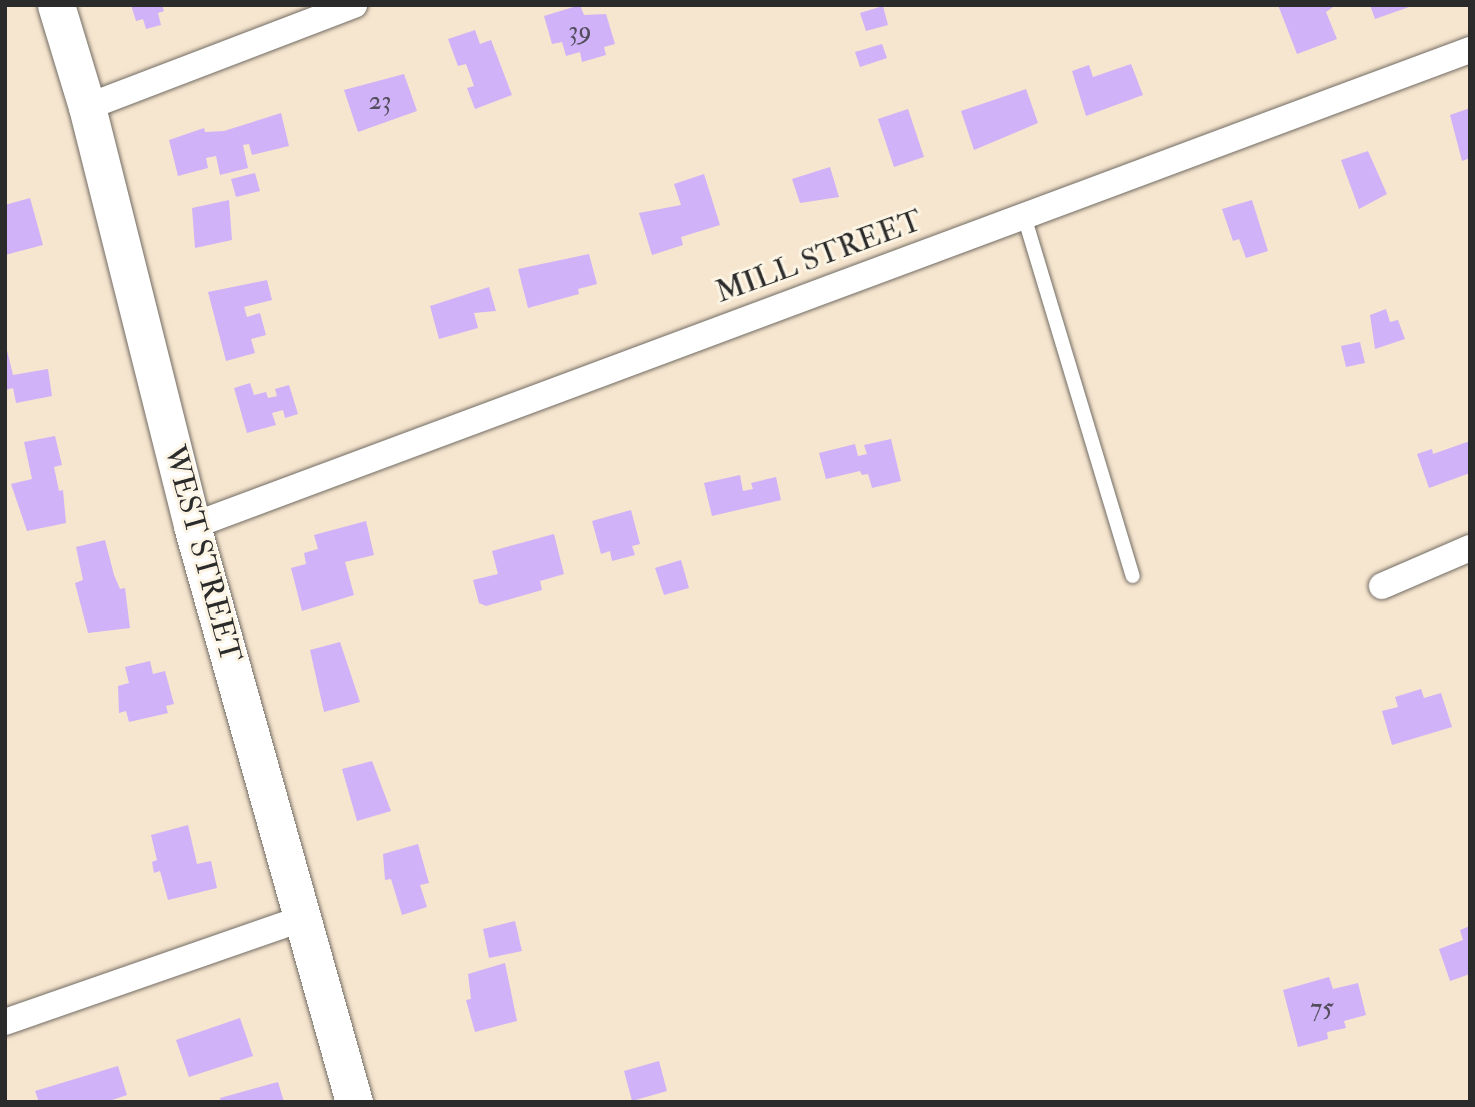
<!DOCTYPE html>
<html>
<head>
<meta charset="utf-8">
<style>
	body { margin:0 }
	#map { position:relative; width:1475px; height:1107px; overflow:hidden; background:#f7e6cf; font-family:"IM FELL Double Pica",serif }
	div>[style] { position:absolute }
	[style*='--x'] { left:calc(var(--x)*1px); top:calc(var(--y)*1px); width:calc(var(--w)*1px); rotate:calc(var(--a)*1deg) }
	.building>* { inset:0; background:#cfb2f7 }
	.roads { filter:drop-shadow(0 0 2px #726c64) drop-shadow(0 0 2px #726c64) }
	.service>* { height:14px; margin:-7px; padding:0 7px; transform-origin:7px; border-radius:7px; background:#fff }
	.minor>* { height:26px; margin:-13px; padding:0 13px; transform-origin:13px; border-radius:13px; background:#fff }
	.secondary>* { height:37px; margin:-18.5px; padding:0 18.5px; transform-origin:18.5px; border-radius:18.5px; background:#fff }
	span { translate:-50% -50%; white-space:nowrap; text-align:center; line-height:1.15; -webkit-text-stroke:6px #fcf5e5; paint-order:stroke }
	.number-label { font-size:26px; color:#544d5e }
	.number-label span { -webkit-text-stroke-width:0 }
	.street-label { font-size:30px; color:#2b2b2b }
	.frame { position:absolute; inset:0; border:7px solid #2b2b2b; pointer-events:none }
</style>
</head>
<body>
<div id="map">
	<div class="building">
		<div style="clip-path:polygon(131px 5px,162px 5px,164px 11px,158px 13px,161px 25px,146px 29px,143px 19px,136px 21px)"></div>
		<div style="clip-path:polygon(580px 5px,584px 15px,606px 14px,615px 44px,604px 47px,606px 55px,582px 62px,580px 52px,566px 56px,562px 42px,552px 44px,544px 16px)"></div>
		<div style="clip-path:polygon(1278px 5px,1336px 5px,1326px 12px,1337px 39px,1297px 54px)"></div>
		<div style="clip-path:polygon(1370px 5px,1412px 5px,1412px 6px,1375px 19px)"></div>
		<div style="clip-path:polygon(883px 6px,888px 25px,866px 31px,860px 13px)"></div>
		<div style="clip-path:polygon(475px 30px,480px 44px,491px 40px,512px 95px,475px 109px,467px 88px,474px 86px,466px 64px,458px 66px,448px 39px)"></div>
		<div style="clip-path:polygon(882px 44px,887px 58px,860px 67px,855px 52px)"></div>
		<div style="clip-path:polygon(1131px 64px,1143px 95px,1086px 116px,1072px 71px,1089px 65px,1093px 77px)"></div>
		<div style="clip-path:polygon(404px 74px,417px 111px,358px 132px,344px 90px)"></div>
		<div style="clip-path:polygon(1026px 89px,1038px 123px,974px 150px,961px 111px)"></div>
		<div style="clip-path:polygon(1470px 108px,1470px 158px,1462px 161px,1450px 115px)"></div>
		<div style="clip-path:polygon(908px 109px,924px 157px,894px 167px,878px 119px)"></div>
		<div style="clip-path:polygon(281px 113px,289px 146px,252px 155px,249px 144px,243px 145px,248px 168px,220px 175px,216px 156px,206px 158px,208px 168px,178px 176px,169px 140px,204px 128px,205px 132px,224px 131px)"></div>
		<div style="clip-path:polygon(1368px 151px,1387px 194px,1359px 209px,1341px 160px)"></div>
		<div style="clip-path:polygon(830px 167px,839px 197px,800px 203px,792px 179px)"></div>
		<div style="clip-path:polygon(255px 173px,260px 191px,236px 197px,231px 179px)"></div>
		<div style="clip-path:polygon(704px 174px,720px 225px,681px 237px,683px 245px,652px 255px,639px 213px,681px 205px,674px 184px)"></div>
		<div style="clip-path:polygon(30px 198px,43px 245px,5px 255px,5px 205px)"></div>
		<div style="clip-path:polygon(229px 200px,232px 240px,195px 248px,192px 208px)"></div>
		<div style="clip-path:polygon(1252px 200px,1268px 251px,1246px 258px,1239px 239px,1233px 241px,1222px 209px)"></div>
		<div style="clip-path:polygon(589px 254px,597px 284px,578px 289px,579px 294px,528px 308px,518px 269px)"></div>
		<div style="clip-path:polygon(267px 280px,272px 300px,244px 307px,247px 317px,260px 313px,266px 335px,251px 339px,255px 353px,226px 361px,208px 292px)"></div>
		<div style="clip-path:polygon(489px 287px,496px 311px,474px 313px,478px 328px,439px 339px,430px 306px)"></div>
		<div style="clip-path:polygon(1386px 309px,1390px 322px,1398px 320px,1405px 339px,1375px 349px,1370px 315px)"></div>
		<div style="clip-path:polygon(5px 342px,13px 375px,48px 369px,52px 396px,16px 403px,13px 388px,5px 390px)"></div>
		<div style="clip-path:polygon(1360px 342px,1365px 363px,1346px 367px,1341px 346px)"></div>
		<div style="clip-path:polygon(250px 383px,254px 395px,266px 392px,268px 398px,277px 396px,275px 389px,289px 385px,298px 414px,285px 418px,283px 410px,272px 413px,276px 425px,247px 433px,234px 388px)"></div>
		<div style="clip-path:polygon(55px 436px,62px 465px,54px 467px,59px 491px,63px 490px,66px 523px,27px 531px,11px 484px,32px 479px,24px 442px)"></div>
		<div style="clip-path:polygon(891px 439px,901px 481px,872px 488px,868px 474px,862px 475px,860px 471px,826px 479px,819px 453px,855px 444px,858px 456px,867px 454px,864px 445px)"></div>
		<div style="clip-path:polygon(1470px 441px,1470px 473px,1429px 488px,1417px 454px,1432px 449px,1433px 454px)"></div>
		<div style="clip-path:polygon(740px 475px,743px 491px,753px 489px,751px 483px,776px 477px,781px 500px,712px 516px,704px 483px)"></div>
		<div style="clip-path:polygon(631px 510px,640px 544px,632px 546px,635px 555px,612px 561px,610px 551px,601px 554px,592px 521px)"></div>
		<div style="clip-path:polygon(366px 521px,374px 555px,345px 562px,354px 595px,302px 611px,291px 568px,306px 564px,304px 553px,318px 549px,314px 535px)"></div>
		<div style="clip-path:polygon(554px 534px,564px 574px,540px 581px,542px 590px,486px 606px,479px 603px,473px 580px,498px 574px,492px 551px)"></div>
		<div style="clip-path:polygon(105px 540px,114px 575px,120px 589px,125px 588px,130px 628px,88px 633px,75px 583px,83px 580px,76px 547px)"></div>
		<div style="clip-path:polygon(681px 560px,689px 588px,664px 595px,655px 568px)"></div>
		<div style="clip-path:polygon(340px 642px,360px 702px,324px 712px,310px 650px)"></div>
		<div style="clip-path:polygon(150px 661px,153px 674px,165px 671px,174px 704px,166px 706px,168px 713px,129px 722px,126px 711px,119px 713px,118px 686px,129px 683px,125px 667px)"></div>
		<div style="clip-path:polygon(1421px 689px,1424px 698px,1441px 693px,1452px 727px,1392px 745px,1382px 711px,1398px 707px,1395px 697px)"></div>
		<div style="clip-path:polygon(372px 761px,391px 811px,357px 821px,342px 769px)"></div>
		<div style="clip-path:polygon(188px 825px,197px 864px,211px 861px,217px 888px,168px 900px,160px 871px,154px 873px,152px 862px,157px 860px,151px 835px)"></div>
		<div style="clip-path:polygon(418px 844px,429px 883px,420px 885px,427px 907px,402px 915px,391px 879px,385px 880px,383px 854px)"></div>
		<div style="clip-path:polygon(515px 921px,522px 951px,489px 958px,483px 929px)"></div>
		<div style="clip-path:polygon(1470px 926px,1470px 974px,1450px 981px,1439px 949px,1463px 940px,1460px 930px)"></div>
		<div style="clip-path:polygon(505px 963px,517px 1021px,475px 1032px,466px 1000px,471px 999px,468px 974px)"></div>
		<div style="clip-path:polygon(1329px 977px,1333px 989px,1358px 983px,1366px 1015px,1344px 1021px,1346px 1028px,1327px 1032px,1328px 1039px,1298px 1047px,1283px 990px)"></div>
		<div style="clip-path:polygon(240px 1018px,253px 1056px,189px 1077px,176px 1040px)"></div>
		<div style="clip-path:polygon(659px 1061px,667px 1091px,632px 1101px,624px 1071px)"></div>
		<div style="clip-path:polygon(118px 1066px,127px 1095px,106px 1102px,39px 1102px,35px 1091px)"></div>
		<div style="clip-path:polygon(278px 1082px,284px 1102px,221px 1102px,220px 1098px)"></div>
	</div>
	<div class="roads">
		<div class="service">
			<div style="--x:1024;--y:216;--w:376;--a:73.2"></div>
		</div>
		<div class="minor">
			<div style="--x:87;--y:107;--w:286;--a:-20.9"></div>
			<div style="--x:192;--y:526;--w:1364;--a:-20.43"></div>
			<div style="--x:1382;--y:586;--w:96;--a:-23.4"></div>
			<div style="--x:5;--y:1022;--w:317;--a:-19.2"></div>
		</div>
		<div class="secondary">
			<div style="--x:56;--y:5;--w:107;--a:73.1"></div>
			<div style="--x:87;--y:107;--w:432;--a:75.9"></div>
			<div style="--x:192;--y:526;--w:598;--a:74.29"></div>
		</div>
	</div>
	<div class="number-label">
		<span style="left:580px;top:32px">39</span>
		<span style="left:380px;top:102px">23</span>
		<span style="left:1322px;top:1009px">75</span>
	</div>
	<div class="street-label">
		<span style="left:819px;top:257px;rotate:-20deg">MILL STREET</span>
		<span style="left:202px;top:554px;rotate:75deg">WEST STREET</span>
	</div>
	<div class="frame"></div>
</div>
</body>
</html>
